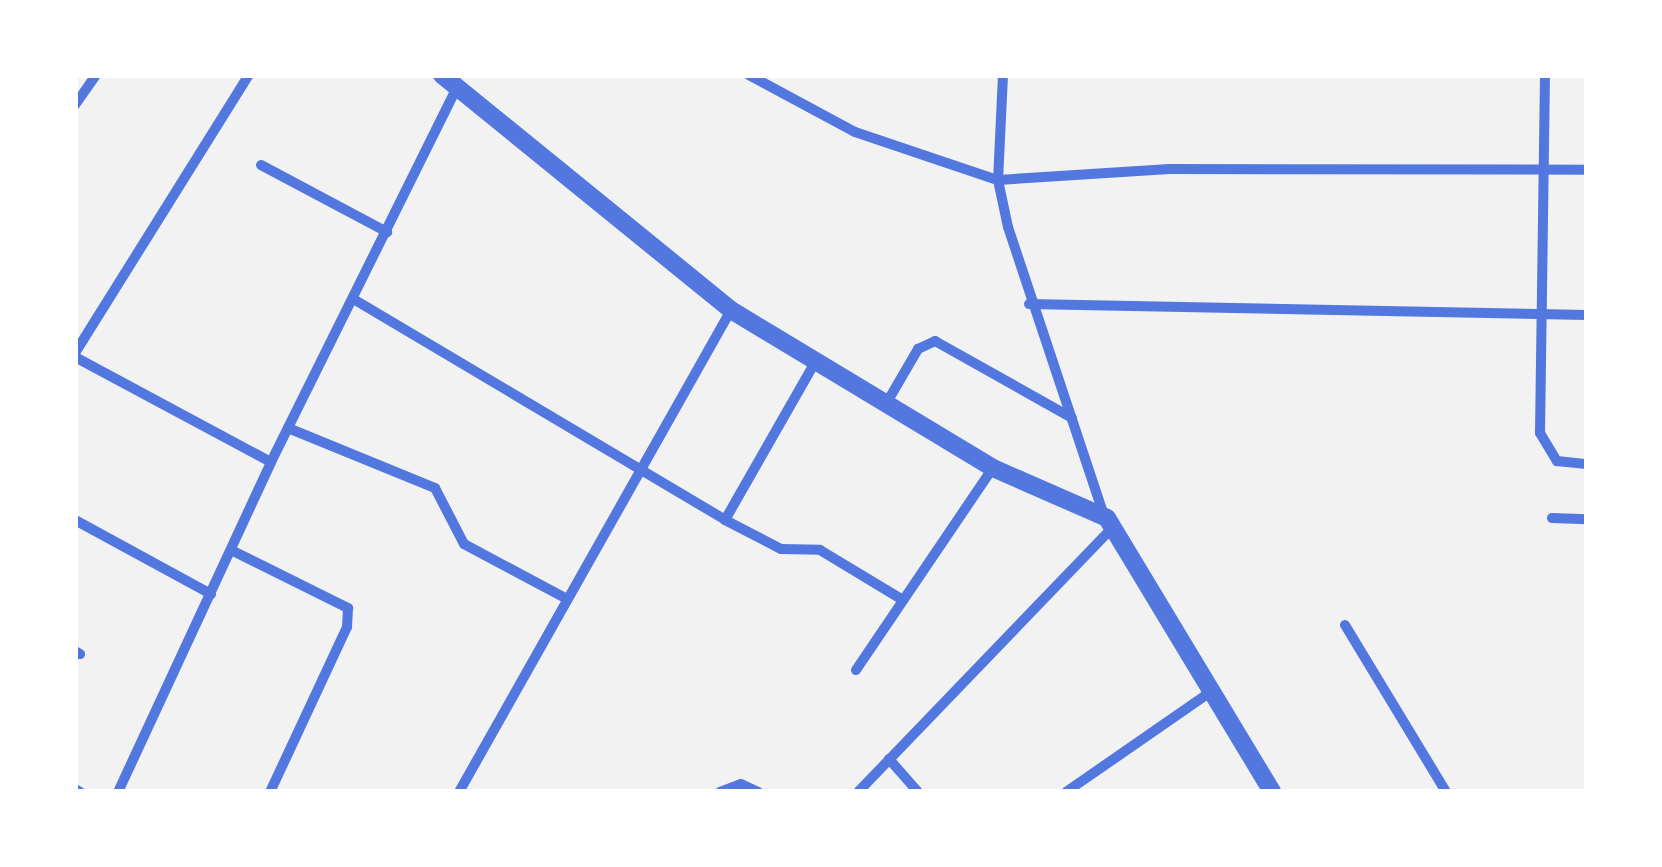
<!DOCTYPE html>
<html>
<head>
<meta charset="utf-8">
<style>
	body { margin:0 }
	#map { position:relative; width:1662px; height:867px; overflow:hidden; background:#f2f2f2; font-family:Arial,sans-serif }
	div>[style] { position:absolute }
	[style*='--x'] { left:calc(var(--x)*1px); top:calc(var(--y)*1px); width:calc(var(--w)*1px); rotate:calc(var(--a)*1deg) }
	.minor>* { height:10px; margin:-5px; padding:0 5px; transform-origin:5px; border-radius:5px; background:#5277de }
	.tertiary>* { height:18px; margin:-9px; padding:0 9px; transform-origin:9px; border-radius:9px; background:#5277de }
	span { translate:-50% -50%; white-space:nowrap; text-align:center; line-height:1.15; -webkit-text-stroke:8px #fff; paint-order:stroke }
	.frame { position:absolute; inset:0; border:78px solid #fff; pointer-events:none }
</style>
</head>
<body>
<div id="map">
	<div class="minor">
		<div style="--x:749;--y:75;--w:120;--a:28.3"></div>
		<div style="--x:855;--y:132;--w:151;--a:18.6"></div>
		<div style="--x:998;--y:180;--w:172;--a:-3.7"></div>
		<div style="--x:1170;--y:169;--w:417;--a:0.1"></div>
		<div style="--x:1003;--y:75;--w:105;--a:92.7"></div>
		<div style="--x:998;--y:180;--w:48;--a:78"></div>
		<div style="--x:1008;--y:227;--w:305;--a:71.6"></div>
		<div style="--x:1545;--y:75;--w:358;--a:90.8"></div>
		<div style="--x:1540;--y:433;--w:33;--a:59"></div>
		<div style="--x:1557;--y:461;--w:30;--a:6"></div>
		<div style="--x:75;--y:105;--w:37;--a:-55"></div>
		<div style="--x:261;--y:165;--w:143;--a:28"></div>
		<div style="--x:355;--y:300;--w:430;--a:30.7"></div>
		<div style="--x:725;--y:520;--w:63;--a:27.4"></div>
		<div style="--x:781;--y:549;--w:39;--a:1"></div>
		<div style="--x:820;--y:550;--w:97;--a:31.1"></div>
		<div style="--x:1029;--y:304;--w:558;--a:1.13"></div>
		<div style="--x:75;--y:353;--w:328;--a:-58"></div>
		<div style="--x:75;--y:357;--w:222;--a:28.2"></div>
		<div style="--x:886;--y:404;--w:64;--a:-59.8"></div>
		<div style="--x:918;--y:349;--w:19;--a:-25"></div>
		<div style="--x:935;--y:341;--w:157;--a:29.3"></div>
		<div style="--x:288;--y:428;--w:159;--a:22.2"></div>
		<div style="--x:435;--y:488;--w:63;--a:62.6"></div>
		<div style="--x:464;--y:544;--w:115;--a:28.1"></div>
		<div style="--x:1552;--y:518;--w:35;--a:2"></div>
		<div style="--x:75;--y:520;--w:155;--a:28.6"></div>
		<div style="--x:725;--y:520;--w:182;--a:-60.3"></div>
		<div style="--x:231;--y:550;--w:131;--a:26.4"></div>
		<div style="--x:348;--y:608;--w:19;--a:93"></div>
		<div style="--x:347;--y:627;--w:182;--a:115"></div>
		<div style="--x:1345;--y:625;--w:195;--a:58.8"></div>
		<div style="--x:75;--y:651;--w:6;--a:31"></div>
		<div style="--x:856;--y:670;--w:244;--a:-55.9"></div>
		<div style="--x:889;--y:759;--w:44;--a:48.7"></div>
		<div style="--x:75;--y:789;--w:6;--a:31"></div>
		<div style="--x:118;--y:792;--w:364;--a:-65.1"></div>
		<div style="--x:271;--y:462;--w:420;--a:-63.6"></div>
		<div style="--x:459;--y:792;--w:553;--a:-60.56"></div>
		<div style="--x:720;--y:792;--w:22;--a:-21"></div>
		<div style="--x:741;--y:784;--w:19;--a:25"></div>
		<div style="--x:858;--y:792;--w:369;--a:-46.1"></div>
		<div style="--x:1066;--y:792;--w:178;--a:-34.7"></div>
	</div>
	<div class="tertiary">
		<div style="--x:442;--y:75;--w:372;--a:39.1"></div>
		<div style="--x:731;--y:310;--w:306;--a:31.1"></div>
		<div style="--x:993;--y:468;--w:124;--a:23.7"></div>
		<div style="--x:1107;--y:518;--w:320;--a:58.9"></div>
	</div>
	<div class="frame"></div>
</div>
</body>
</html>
